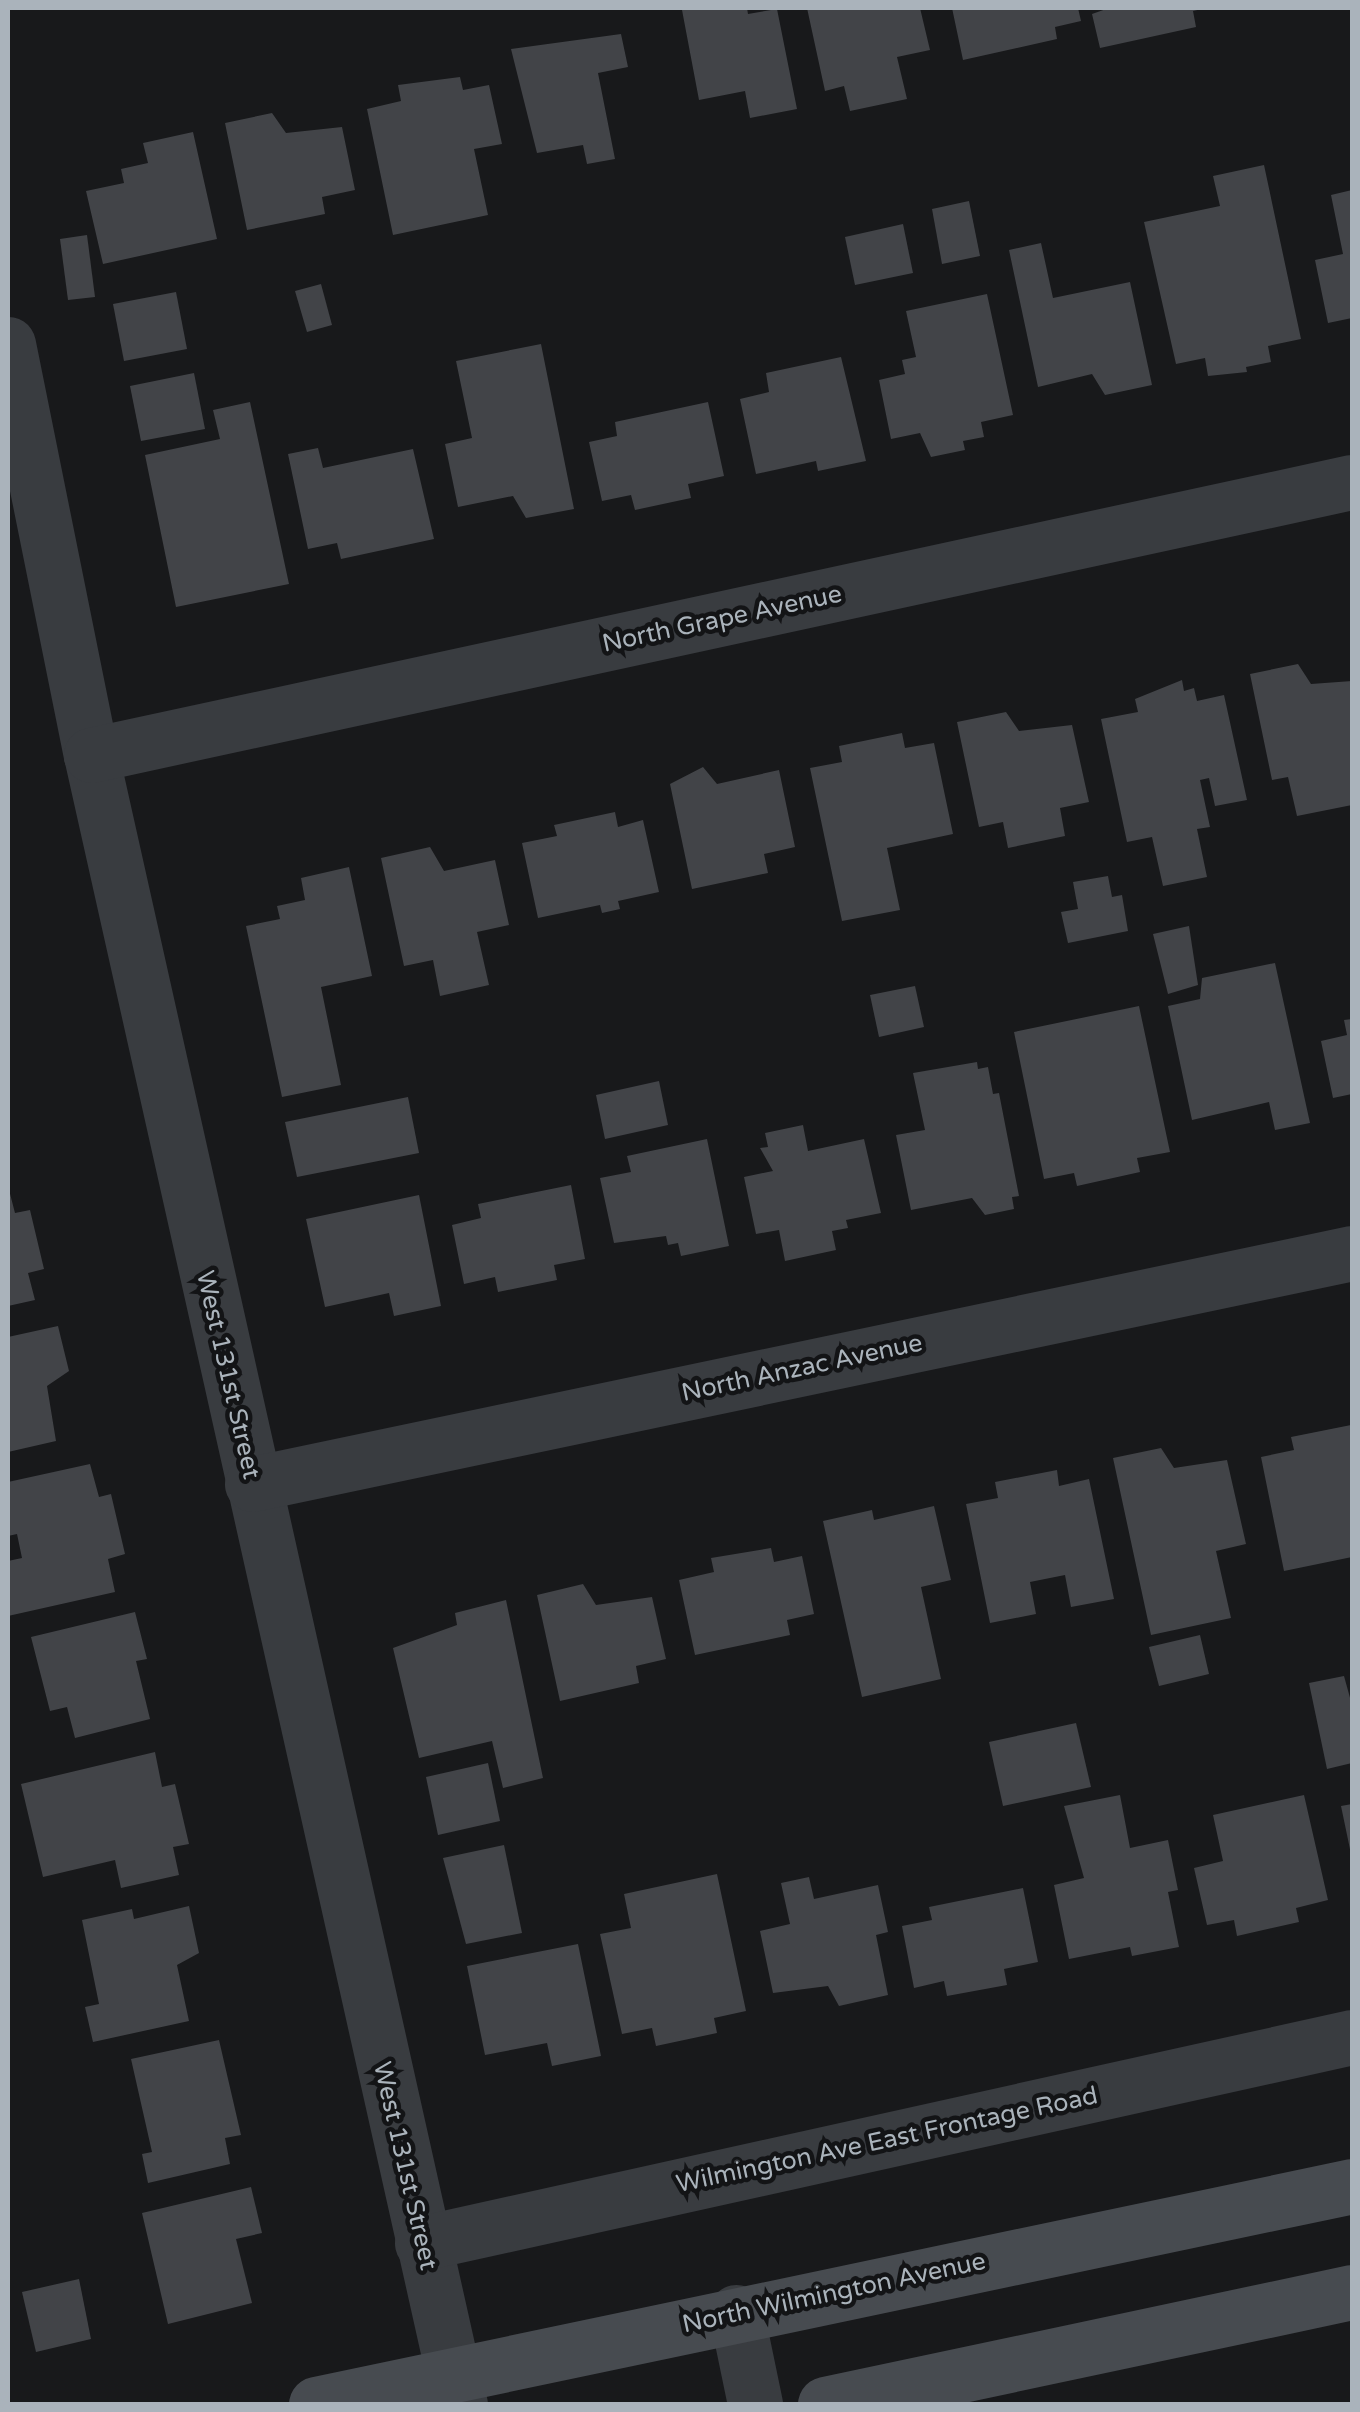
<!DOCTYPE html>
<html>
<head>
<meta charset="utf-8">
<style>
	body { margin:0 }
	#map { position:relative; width:1360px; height:2412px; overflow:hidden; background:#18191b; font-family:"Varela Round",sans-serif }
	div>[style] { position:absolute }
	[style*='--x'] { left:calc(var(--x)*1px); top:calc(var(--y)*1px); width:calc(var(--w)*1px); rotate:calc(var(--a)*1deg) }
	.building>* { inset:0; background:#424448 }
	.street>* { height:55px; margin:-27.5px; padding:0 27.5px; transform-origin:27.5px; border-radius:27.5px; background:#393c40 }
	.secondary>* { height:55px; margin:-27.5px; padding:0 27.5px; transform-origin:27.5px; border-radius:27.5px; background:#474b50 }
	span { translate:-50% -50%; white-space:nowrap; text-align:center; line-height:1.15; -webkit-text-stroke:9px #131416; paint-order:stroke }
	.street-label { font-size:25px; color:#aab3bb }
	.frame { position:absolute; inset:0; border:10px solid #aab3bb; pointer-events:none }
</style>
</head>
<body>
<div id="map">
	<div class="building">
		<div style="clip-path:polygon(747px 8px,748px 14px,777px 9px,797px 109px,750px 118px,745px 91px,699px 100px,682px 10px)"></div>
		<div style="clip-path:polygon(807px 8px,920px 8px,930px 50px,897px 57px,907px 99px,850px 111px,844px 86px,825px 91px)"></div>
		<div style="clip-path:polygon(952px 8px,1078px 8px,1081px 21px,1055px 27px,1057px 39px,963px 60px)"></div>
		<div style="clip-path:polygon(1109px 8px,1202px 8px,1202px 9px,1193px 11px,1196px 27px,1100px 48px,1092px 14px)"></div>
		<div style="clip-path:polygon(621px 34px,628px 67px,598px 73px,615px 159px,587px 164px,583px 145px,537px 153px,511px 49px)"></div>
		<div style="clip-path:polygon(460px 77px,463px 90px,489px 85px,502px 144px,474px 149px,488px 215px,393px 235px,367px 109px,401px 101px,398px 85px)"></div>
		<div style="clip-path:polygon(272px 113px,286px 133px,342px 127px,355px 190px,322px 197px,325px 214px,247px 230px,225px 123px)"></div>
		<div style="clip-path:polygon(193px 132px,217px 239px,103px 264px,86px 191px,124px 183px,121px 169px,148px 163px,143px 143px)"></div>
		<div style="clip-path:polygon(1264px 165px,1301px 339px,1268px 346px,1271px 362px,1246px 367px,1247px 372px,1208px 376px,1205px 358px,1176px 364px,1144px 222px,1220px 206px,1213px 176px)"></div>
		<div style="clip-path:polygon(1352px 190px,1352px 318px,1328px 323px,1315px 260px,1343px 254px,1331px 195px)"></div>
		<div style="clip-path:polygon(969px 201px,980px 256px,942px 264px,932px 209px)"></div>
		<div style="clip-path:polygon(903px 224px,913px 273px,855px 285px,845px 237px)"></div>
		<div style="clip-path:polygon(87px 235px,95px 297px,68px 300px,60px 239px)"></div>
		<div style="clip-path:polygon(1041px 243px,1053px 298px,1130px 282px,1152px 385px,1105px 395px,1092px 374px,1038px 387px,1009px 250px)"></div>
		<div style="clip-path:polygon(321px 284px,332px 325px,307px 332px,295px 291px)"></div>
		<div style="clip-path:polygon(176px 292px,187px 349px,124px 361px,113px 304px)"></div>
		<div style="clip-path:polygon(987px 294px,1013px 415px,981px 422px,984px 437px,963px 441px,965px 450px,931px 457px,920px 433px,891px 439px,879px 380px,905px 374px,902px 360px,916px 357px,906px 311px)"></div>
		<div style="clip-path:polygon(541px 344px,574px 509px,526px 518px,513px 496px,458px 507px,445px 444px,472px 438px,456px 361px)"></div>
		<div style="clip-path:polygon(841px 357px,866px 461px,818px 471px,816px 461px,756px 474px,740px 399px,769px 392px,766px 373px)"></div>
		<div style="clip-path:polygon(194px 373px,205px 429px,141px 441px,130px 386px)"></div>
		<div style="clip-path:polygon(250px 402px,289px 584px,176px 607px,145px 455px,220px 439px,213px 410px)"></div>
		<div style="clip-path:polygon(708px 402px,724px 476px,688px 484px,691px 498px,635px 510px,631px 495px,602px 501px,589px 442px,617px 436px,615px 422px)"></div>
		<div style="clip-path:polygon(318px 448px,323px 468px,413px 449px,434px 539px,341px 559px,337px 543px,308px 549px,288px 454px)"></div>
		<div style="clip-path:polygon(1298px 664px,1311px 684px,1352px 681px,1352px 805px,1297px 816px,1288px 777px,1272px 780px,1250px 674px)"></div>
		<div style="clip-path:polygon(1182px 680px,1184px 691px,1194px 688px,1197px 701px,1224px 695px,1247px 800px,1215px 806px,1209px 778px,1200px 780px,1210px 827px,1197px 829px,1207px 877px,1163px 886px,1152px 837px,1127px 842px,1101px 719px,1138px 712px,1135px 699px)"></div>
		<div style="clip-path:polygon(1006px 712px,1019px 731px,1072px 725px,1089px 802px,1060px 808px,1065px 836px,1008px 848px,1003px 822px,979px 827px,957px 722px)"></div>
		<div style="clip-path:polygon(902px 733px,905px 748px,934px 743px,953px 834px,887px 848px,900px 910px,842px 921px,810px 768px,842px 762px,839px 746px)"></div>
		<div style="clip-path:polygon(703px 767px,717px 784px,779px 770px,795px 847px,764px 854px,768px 873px,692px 889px,670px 784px)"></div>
		<div style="clip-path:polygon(615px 812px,618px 827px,643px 820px,659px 892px,618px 901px,620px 909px,602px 913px,600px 905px,538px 918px,522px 843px,557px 836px,554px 825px)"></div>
		<div style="clip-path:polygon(430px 847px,444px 871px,495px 860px,509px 925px,477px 932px,489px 985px,440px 996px,433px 960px,404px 966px,381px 858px)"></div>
		<div style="clip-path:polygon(349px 867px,372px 976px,321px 987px,341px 1085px,282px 1097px,246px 926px,280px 919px,277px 906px,305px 900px,301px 878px)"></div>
		<div style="clip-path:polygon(1108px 876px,1112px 897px,1122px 895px,1128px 931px,1068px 943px,1061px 912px,1078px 909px,1073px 882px)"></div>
		<div style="clip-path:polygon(1189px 926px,1198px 985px,1168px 994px,1153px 934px)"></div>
		<div style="clip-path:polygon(1275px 963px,1310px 1123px,1275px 1130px,1269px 1102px,1192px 1120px,1168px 1006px,1200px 999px,1202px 978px)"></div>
		<div style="clip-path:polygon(915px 986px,924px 1027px,879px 1037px,870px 995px)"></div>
		<div style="clip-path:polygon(1139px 1006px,1170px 1152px,1137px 1158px,1140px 1172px,1077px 1186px,1074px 1173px,1044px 1179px,1014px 1032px)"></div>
		<div style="clip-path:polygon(1352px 1019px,1352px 1094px,1333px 1098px,1321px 1041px,1347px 1035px,1344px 1020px)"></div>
		<div style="clip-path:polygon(977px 1062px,978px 1069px,988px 1067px,993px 1094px,999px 1093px,1019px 1196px,1012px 1197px,1014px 1209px,985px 1215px,972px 1198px,911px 1210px,896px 1135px,925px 1130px,913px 1073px)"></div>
		<div style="clip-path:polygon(659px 1081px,668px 1125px,605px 1139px,596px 1095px)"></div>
		<div style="clip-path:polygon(408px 1097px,419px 1153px,297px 1177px,285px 1122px)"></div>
		<div style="clip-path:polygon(803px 1125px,808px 1151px,864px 1139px,881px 1213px,846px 1220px,848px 1228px,832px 1231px,836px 1250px,785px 1261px,779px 1230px,756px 1234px,744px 1177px,773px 1171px,760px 1148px,768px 1147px,765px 1133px)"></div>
		<div style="clip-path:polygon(707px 1139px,729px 1246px,681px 1256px,678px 1243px,668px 1245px,666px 1236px,614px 1243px,600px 1178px,631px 1172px,627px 1156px)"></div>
		<div style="clip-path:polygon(571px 1185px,585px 1259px,554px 1265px,557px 1280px,498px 1292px,495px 1277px,464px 1284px,452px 1225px,481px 1218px,478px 1204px)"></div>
		<div style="clip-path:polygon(8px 1186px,15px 1213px,30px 1210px,44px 1269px,28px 1273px,35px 1300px,8px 1306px)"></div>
		<div style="clip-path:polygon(419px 1195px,441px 1306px,394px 1316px,389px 1293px,325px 1307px,306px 1219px)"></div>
		<div style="clip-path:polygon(58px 1326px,69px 1371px,47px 1386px,56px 1441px,8px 1452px,8px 1337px)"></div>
		<div style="clip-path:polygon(1351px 1425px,1352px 1557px,1284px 1571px,1261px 1457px,1294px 1450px,1291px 1437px)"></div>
		<div style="clip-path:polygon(1161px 1448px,1174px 1468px,1227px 1460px,1246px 1544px,1216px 1551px,1231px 1618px,1151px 1635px,1113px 1458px)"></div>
		<div style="clip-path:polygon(90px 1464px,99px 1497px,111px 1494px,125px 1554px,108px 1559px,115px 1592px,8px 1616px,8px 1561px,22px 1558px,17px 1534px,8px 1536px,8px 1482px)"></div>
		<div style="clip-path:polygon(1057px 1470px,1059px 1486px,1089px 1479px,1114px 1599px,1071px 1607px,1065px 1575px,1030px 1582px,1036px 1614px,990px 1623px,966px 1504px,998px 1498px,995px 1482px)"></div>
		<div style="clip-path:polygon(934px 1506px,951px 1580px,921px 1587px,941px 1679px,862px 1697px,823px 1521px,872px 1510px,874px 1520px)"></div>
		<div style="clip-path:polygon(771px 1548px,774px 1562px,802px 1556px,814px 1614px,787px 1620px,790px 1635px,695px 1655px,679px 1580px,714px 1572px,711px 1558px)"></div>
		<div style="clip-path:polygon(583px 1584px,596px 1605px,652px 1597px,666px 1659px,636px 1666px,639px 1683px,560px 1701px,537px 1595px)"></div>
		<div style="clip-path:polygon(506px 1600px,543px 1778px,503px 1788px,492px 1741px,419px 1758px,393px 1648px,457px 1625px,455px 1613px)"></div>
		<div style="clip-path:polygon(135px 1612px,147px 1659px,136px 1661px,150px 1719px,75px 1738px,67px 1707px,50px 1711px,31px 1637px)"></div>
		<div style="clip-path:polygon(1200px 1635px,1209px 1674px,1159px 1686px,1149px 1647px)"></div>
		<div style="clip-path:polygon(1344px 1676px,1352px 1705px,1352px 1763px,1327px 1769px,1309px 1683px)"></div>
		<div style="clip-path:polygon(1076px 1723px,1091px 1787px,1003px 1806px,989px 1742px)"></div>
		<div style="clip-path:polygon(155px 1752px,162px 1787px,175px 1784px,189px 1844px,173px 1847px,179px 1875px,121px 1888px,115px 1860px,43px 1877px,21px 1784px)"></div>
		<div style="clip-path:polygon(488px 1763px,500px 1821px,438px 1835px,426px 1777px)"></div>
		<div style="clip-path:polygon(1120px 1795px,1130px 1848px,1168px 1840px,1178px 1890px,1168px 1892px,1179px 1947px,1132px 1956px,1130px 1947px,1069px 1959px,1054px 1885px,1084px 1878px,1064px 1806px)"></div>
		<div style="clip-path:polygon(1304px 1795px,1328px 1900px,1296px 1908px,1299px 1922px,1237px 1936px,1234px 1920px,1207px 1925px,1194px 1868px,1223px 1861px,1213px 1815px)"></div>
		<div style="clip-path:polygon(1352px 1804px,1352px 1854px,1351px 1854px,1341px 1806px)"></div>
		<div style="clip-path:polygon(504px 1845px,522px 1933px,466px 1944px,443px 1858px)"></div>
		<div style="clip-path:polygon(717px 1874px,746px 2011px,714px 2018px,717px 2033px,656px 2046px,652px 2028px,622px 2034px,600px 1934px,631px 1928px,624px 1894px)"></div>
		<div style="clip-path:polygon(809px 1877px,814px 1899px,878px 1885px,888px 1932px,876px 1935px,888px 1995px,839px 2006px,828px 1986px,773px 1993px,760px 1931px,790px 1924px,781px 1883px)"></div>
		<div style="clip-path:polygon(1023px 1888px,1038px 1962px,1004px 1969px,1007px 1985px,947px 1996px,944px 1981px,914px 1988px,902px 1926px,932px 1920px,929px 1907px)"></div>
		<div style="clip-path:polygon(189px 1906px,199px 1953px,177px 1965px,189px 2021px,93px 2042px,85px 2007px,99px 2004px,82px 1920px,132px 1909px,134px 1919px)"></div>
		<div style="clip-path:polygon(578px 1944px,601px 2056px,552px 2066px,547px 2043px,485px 2055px,467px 1966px)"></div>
		<div style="clip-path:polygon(219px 2040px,241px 2135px,225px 2138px,230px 2164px,148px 2183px,142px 2154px,152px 2152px,131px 2059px)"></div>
		<div style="clip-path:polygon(251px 2187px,262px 2233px,236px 2239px,252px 2303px,168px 2324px,142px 2213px)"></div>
		<div style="clip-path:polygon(79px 2279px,91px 2339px,36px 2352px,22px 2292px)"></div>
	</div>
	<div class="street">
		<div style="--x:8;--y:344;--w:419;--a:78.6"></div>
		<div style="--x:91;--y:755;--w:1690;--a:77.39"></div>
		<div style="--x:91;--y:755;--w:1290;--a:-12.22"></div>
		<div style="--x:252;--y:1484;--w:1124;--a:-11.86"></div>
		<div style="--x:422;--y:2243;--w:953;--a:-12.49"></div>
		<div style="--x:736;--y:2312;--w:94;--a:78.3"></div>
	</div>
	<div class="secondary">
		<div style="--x:316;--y:2404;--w:1059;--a:-11.88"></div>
		<div style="--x:825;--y:2404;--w:539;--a:-12"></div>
	</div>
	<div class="street-label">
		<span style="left:722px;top:619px;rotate:-12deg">North Grape Avenue</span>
		<span style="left:802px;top:1368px;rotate:-12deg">North Anzac Avenue</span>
		<span style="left:228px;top:1375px;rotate:77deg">West 131st Street</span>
		<span style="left:887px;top:2140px;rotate:-12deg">Wilmington Ave East Frontage Road</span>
		<span style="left:405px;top:2166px;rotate:77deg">West 131st Street</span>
		<span style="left:834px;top:2293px;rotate:-12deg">North Wilmington Avenue</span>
	</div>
	<div class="frame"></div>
</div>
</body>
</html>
